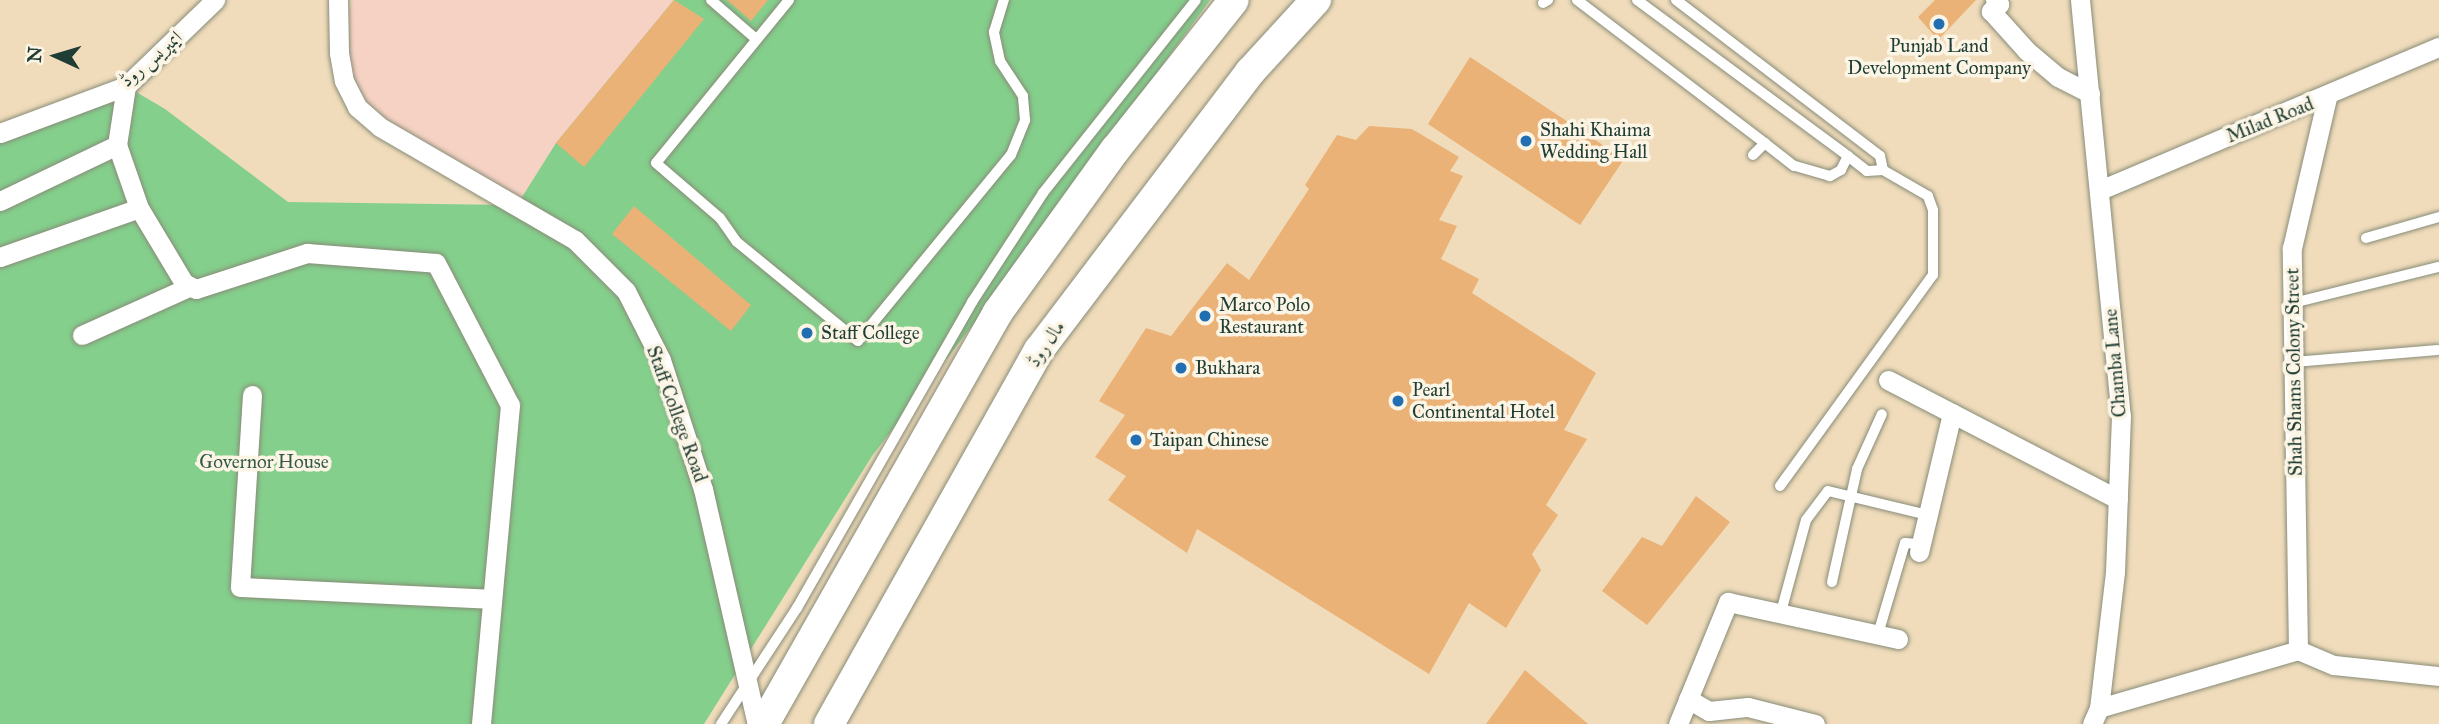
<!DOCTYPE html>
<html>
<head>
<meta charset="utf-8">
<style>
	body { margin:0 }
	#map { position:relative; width:2439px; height:724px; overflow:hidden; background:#f0dcbb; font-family:"IM FELL Great Primer",Amiri,serif }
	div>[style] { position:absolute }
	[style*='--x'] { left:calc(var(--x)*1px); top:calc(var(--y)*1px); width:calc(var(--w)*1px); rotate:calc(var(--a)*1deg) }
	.built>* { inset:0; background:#f6d2c4 }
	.green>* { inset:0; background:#84cf8c }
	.building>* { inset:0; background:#eab277 }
	.roads { filter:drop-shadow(0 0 2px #888c78) drop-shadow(0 0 2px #888c78) }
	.service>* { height:10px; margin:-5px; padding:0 5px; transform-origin:5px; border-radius:5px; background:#fff }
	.minor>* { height:19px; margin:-9.5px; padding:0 9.5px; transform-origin:9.5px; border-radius:9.5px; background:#fff }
	.primary>* { height:30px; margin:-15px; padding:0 15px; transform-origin:15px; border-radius:15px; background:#fff }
	.dots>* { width:19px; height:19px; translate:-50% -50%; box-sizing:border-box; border:4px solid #fcf5e5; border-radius:50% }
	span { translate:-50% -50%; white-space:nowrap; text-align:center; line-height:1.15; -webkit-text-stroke:7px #fcf5e5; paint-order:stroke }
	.poi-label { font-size:19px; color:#1f3d34 }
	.left { translate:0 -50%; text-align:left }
	.street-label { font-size:19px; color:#1f3d34 }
	.park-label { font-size:19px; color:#335a46 }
	.north { position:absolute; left:21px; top:21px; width:70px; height:70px; -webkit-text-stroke:5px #fcf5e5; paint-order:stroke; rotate:274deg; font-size:19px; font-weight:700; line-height:28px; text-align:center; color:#1f3d34 }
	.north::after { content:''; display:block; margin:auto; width:24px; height:32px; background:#1f3d34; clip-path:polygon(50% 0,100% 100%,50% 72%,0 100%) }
</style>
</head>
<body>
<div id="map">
	<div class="built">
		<div style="clip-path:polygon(353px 0,1210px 0,626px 291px,357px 107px,339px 53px)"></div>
	</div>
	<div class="green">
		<div style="clip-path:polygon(674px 0,1210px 0,988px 305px,872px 456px,704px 724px,0 724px,0 133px,126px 86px,165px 109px,288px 202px,517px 205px,556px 143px)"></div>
	</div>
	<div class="building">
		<div style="clip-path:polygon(674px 0,704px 19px,584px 167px,556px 143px)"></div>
		<div style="clip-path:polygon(727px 0,768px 0,751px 21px)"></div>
		<div style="clip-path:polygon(1935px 0,1976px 0,1938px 40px,1918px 17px)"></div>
		<div style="clip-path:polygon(1470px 57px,1624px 159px,1580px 225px,1428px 124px)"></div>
		<div style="clip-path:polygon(1369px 126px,1412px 129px,1459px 157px,1450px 171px,1463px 176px,1439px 220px,1457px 226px,1441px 259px,1479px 279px,1472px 293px,1596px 373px,1564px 430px,1587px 439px,1546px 505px,1558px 515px,1532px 554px,1541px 570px,1506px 628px,1469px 603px,1429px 674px,1197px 529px,1187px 553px,1108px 500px,1126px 476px,1095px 457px,1125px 415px,1099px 401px,1146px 328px,1171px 336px,1227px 263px,1249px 280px,1309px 189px,1305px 185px,1337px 135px,1356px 140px)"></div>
		<div style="clip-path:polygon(634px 206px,751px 305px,731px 331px,612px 234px)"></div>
		<div style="clip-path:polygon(1696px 496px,1730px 522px,1647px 625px,1602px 591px,1642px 537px,1662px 546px)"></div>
		<div style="clip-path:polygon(1525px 670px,1588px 724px,1486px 724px)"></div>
	</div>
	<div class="roads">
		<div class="service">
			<div style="--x:711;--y:0;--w:60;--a:40.9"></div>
			<div style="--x:789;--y:0;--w:210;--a:129.2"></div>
			<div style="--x:656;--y:163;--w:84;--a:40.7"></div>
			<div style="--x:720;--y:218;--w:29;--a:55"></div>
			<div style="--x:737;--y:242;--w:156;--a:39.3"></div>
			<div style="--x:858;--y:341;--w:241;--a:-50.6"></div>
			<div style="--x:1011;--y:155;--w:38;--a:-68"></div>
			<div style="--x:1025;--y:120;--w:24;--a:-95"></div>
			<div style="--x:1023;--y:96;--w:42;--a:-123.3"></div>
			<div style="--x:1000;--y:61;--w:30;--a:-102"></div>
			<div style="--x:994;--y:32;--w:34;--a:-73"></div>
			<div style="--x:1577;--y:0;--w:236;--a:37.3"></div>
			<div style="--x:1637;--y:0;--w:262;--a:36.5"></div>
			<div style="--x:1848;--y:156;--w:16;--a:117"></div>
			<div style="--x:1841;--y:170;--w:13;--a:151"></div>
			<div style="--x:1830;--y:176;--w:37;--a:-164"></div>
			<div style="--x:1794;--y:166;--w:37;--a:-142"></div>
			<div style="--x:1765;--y:143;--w:17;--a:135"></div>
			<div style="--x:1676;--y:0;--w:257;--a:37.4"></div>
			<div style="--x:1880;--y:156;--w:14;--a:78"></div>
			<div style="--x:1543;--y:3;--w:6;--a:-31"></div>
			<div style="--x:2366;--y:238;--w:76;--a:-16"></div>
			<div style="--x:2293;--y:303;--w:150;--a:-13.9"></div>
			<div style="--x:2294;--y:362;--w:144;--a:-4.8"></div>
			<div style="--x:1780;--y:486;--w:261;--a:-54.1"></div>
			<div style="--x:1933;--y:275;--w:65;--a:-90"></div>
			<div style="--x:1933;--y:210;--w:15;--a:-110"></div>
			<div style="--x:1928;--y:196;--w:52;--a:-150"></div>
			<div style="--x:1883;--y:170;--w:16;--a:176"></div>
			<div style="--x:1867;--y:171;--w:24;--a:-142"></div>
			<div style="--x:1832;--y:582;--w:116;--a:-77.5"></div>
			<div style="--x:1857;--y:469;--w:60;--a:-65.6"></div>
			<div style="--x:1781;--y:612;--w:95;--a:-74.8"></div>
			<div style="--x:1806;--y:520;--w:36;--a:-53"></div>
			<div style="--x:1828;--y:491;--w:103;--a:13.5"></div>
			<div style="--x:1878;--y:634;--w:95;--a:-73.5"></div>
			<div style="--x:1905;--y:543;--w:16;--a:4"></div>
			<div style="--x:721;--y:724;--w:139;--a:-56.8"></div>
			<div style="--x:797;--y:608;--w:353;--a:-60.2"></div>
			<div style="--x:972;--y:302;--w:130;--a:-56.9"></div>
			<div style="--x:1043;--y:193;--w:246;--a:-51.6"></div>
		</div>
		<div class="minor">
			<div style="--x:338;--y:0;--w:53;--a:88.9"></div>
			<div style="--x:339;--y:53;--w:28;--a:80"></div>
			<div style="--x:344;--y:81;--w:29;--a:63"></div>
			<div style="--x:357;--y:107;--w:30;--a:41"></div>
			<div style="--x:380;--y:127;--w:225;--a:30.1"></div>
			<div style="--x:575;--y:240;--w:72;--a:45"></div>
			<div style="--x:626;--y:291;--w:77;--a:63.1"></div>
			<div style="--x:661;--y:360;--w:136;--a:72"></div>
			<div style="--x:703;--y:489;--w:241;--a:77.1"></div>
			<div style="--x:1995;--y:0;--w:6;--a:45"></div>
			<div style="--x:1999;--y:4;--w:11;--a:139"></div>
			<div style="--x:1991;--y:11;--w:54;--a:48"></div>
			<div style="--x:2027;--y:51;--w:40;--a:40"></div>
			<div style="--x:2058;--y:77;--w:36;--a:27"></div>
			<div style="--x:2080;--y:0;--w:418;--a:84.4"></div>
			<div style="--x:2121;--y:416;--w:156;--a:92.2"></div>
			<div style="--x:2115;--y:572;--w:137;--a:96.7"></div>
			<div style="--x:2099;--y:708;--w:17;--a:114"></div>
			<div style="--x:0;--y:133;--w:134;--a:-20.5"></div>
			<div style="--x:126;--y:86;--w:124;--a:-44"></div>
			<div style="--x:2100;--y:190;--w:368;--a:-22.9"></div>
			<div style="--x:0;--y:201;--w:130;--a:-25.6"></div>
			<div style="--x:139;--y:208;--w:87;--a:59"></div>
			<div style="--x:184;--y:283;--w:13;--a:27"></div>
			<div style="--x:196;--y:289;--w:117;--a:-18"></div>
			<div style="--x:307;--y:253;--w:129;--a:4.4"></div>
			<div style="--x:436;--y:263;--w:160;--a:62.5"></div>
			<div style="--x:510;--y:405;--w:320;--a:95.2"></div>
			<div style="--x:0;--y:257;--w:147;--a:-19.4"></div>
			<div style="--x:139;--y:208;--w:67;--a:-109.2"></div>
			<div style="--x:117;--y:145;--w:60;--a:-81.3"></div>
			<div style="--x:82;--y:335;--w:117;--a:-24.2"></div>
			<div style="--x:1888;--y:380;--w:259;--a:27.4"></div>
			<div style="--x:252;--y:395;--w:192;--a:93.6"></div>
			<div style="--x:240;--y:587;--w:250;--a:2.7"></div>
			<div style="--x:1919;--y:552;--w:143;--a:-76.6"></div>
			<div style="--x:2298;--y:650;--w:39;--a:23"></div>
			<div style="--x:2334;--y:665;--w:106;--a:6"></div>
			<div style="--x:1688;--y:699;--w:24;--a:30"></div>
			<div style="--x:1709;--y:711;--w:39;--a:-6"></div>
			<div style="--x:1748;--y:707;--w:69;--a:14.2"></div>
			<div style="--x:2099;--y:708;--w:207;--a:-16.2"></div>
			<div style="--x:2298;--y:650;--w:402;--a:-90.9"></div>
			<div style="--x:2292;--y:248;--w:154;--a:-76.9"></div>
			<div style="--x:1678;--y:724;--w:132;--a:-67.7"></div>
			<div style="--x:1728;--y:602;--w:174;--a:12.3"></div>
		</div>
		<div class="primary">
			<div style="--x:764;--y:724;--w:474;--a:-60.4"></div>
			<div style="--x:998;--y:312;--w:200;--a:-54.2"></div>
			<div style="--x:1115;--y:150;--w:191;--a:-51.6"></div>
			<div style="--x:829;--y:724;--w:429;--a:-60.7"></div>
			<div style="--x:1039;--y:350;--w:349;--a:-52.8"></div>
			<div style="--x:1250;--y:72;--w:98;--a:-47.5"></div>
		</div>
	</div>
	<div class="dots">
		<div style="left:1939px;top:24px;background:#1f6fb2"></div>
		<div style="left:1526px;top:141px;background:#1f6fb2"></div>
		<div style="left:1205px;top:316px;background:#1f6fb2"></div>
		<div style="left:807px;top:333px;background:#1f6fb2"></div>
		<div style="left:1181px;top:368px;background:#1f6fb2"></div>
		<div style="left:1398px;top:401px;background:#1f6fb2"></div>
		<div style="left:1136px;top:440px;background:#1f6fb2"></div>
	</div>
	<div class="poi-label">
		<span style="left:1939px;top:57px">Punjab Land<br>Development Company</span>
		<span class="left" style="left:1540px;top:141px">Shahi Khaima<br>Wedding Hall</span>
		<span class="left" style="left:1219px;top:316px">Marco Polo<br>Restaurant</span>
		<span class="left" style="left:821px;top:333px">Staff College</span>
		<span class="left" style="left:1195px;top:368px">Bukhara</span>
		<span class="left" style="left:1412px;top:401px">Pearl<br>Continental Hotel</span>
		<span class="left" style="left:1150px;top:440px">Taipan Chinese</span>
	</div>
	<div class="street-label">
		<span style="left:151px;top:59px;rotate:-41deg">ایمپریس روڈ</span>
		<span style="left:2270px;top:120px;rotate:-22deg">Milad Road</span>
		<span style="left:1046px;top:344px;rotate:-56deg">مال روڈ</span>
		<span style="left:2115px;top:363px;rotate:-95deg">Chamba Lane</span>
		<span style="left:2294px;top:372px;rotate:-91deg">Shah Shams Colony Street</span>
		<span style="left:677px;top:414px;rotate:70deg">Staff College Road</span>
	</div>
	<div class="park-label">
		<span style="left:264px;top:462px">Governor House</span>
	</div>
	<div class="north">N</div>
</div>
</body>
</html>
